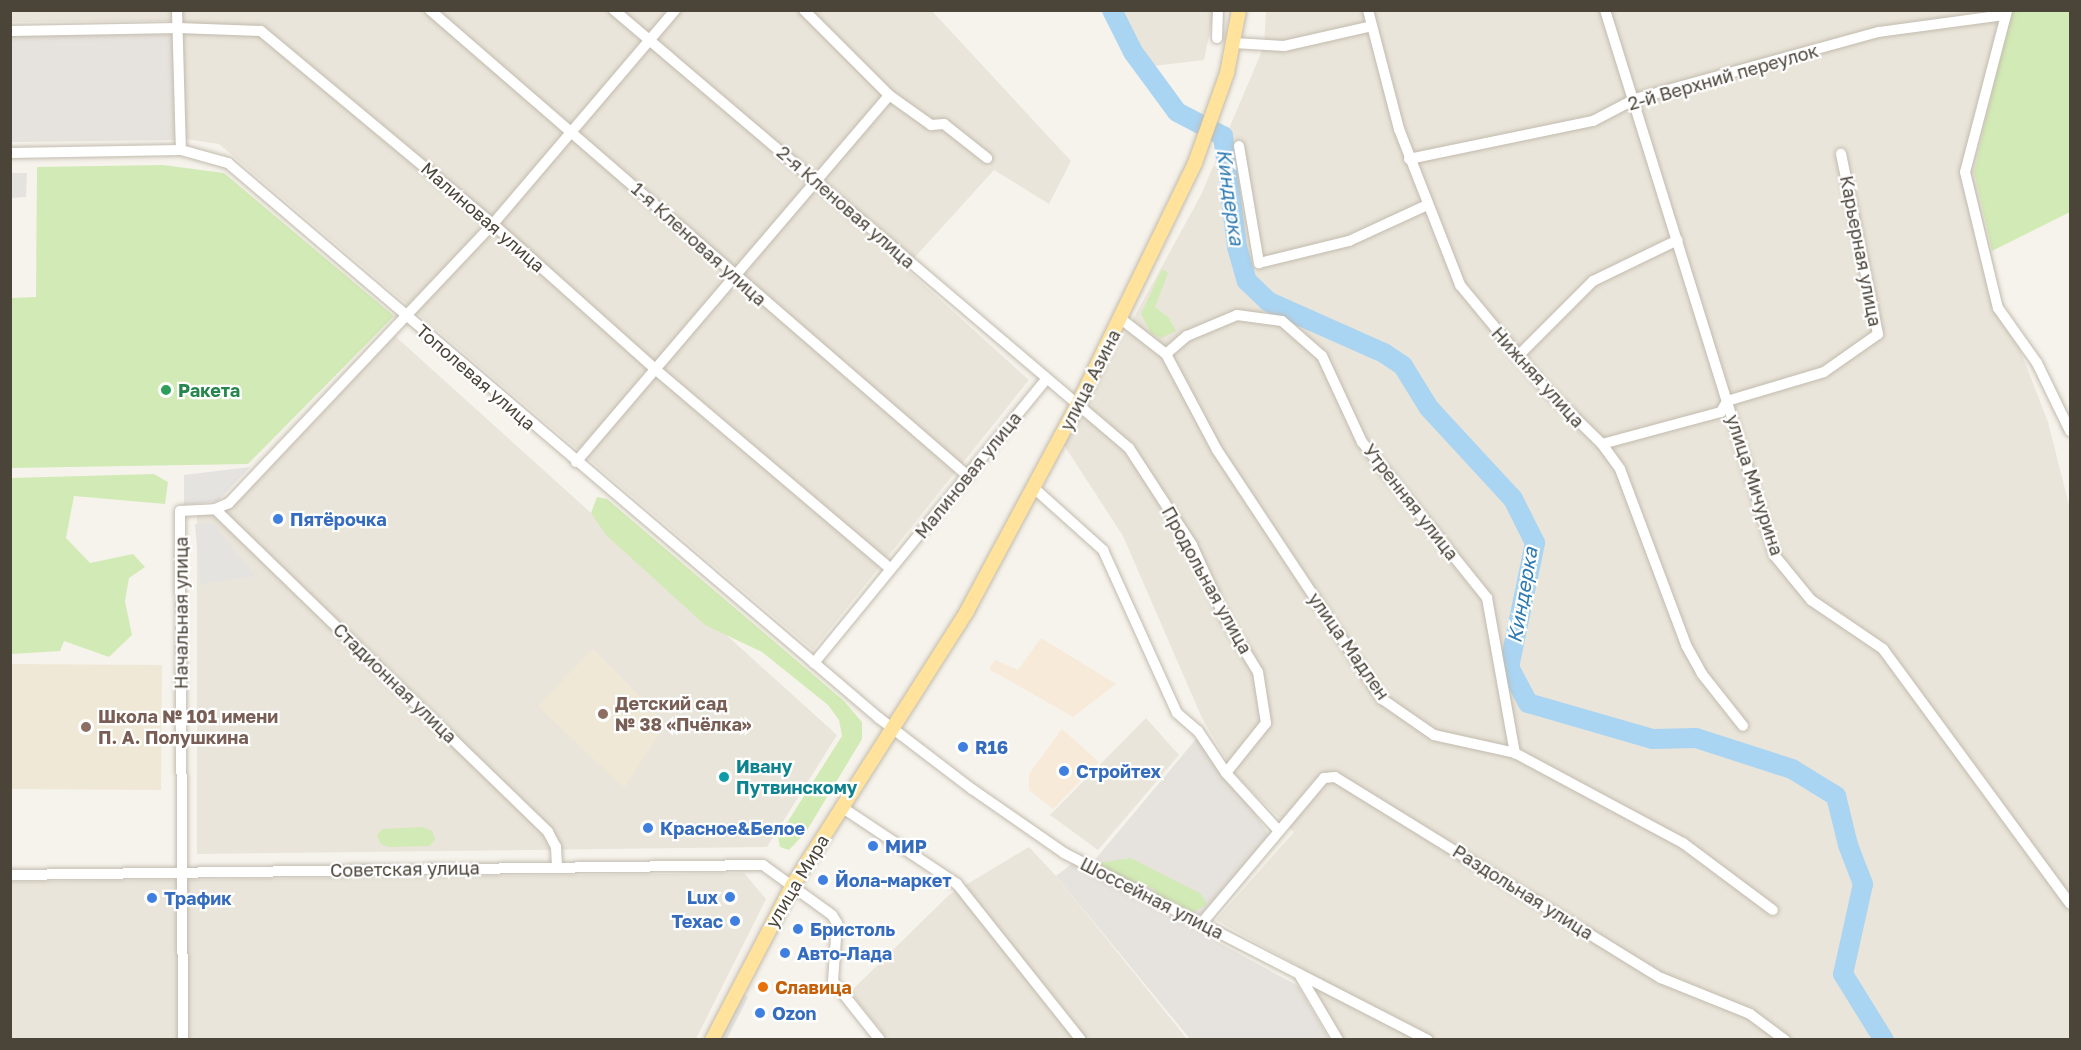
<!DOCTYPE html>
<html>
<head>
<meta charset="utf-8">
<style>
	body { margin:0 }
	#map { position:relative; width:2081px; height:1050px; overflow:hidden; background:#f6f3ec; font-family:"Golos Text",sans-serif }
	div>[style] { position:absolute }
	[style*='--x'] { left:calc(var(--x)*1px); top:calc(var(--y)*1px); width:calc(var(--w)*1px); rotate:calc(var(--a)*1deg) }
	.residential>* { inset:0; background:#eae5da }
	.commercial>* { inset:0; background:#f7ead8 }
	.industrial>* { inset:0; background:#e6e2dd }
	.education>* { inset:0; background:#efe8d6 }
	.green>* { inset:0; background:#d2eab5 }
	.parking>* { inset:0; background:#e5e3e0 }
	.river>* { height:20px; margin:-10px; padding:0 10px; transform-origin:10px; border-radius:10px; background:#a9d4f2 }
	.roads { filter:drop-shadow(0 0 2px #c2bbae) drop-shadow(0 0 2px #c2bbae) }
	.minor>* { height:10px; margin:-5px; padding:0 5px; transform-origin:5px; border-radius:5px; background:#fff }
	.major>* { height:14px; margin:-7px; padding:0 7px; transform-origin:7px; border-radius:7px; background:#ffe39c }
	.dots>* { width:16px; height:16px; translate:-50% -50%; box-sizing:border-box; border:3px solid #fff; border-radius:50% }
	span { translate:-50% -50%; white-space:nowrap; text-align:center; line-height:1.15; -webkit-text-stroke:4.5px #fff; paint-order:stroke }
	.street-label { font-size:18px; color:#4b4439 }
	.leisure-label { font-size:18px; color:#27864d; font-weight:700 }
	.left { translate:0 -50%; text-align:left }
	.shop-label { font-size:18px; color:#366cbe; font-weight:700 }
	.right { translate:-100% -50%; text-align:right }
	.education-label { font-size:18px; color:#785e54; font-weight:700 }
	.culture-label { font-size:18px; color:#0d838f; font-weight:700 }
	.food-label { font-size:18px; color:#c56008; font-weight:700 }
	.water-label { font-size:20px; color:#2e7ab2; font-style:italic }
	.frame { position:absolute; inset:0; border:12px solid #4b4439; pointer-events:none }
</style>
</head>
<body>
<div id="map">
	<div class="residential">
		<div style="clip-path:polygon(10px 11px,932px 11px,1071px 161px,1049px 204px,994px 170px,905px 268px,1029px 380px,813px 650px,219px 144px,185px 139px,183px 21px,11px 22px)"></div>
		<div style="clip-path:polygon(1119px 11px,1214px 11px,1204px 60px,1153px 66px)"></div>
		<div style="clip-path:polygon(1266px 11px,2010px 11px,1974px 172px,2002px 303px,2048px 422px,2070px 509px,2070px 1039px,1342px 1039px,1298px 966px,1216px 920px,1294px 832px,1236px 776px,1202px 718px,1123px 536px,1064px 445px,1201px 195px,1264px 46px)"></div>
		<div style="clip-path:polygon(395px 336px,837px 735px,767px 847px,197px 854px,197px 508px,236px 504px)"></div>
		<div style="clip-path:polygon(1146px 718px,1179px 755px,1098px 850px,1050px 815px)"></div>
		<div style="clip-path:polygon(1029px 847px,1056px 876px,1187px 1039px,888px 1039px,850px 992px,949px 895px)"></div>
		<div style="clip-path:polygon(744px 873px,766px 899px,696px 1039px,11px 1040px,10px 882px)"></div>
	</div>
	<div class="commercial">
		<div style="clip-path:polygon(1041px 638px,1116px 684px,1073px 717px,989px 669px,995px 660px,1018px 670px)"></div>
		<div style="clip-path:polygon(1062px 729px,1099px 762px,1053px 809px,1029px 790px,1029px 774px)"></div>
	</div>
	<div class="industrial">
		<div style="clip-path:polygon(173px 34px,175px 140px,11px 142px,10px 36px)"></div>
		<div style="clip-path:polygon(1202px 732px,1269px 835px,1199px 917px,1093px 862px)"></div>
		<div style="clip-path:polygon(1073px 863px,1298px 986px,1329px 1039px,1190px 1039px,1056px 876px)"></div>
	</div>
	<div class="education">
		<div style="clip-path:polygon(593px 649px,666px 723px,624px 788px,538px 706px)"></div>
		<div style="clip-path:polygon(11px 664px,162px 665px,161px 790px,11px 789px)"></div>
	</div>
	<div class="green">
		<div style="clip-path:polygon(2010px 10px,2070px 11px,2070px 212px,1992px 251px,1974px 172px)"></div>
		<div style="clip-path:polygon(163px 165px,224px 173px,394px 316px,248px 464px,11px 468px,11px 298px,36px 297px,37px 167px)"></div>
		<div style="clip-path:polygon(1162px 269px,1168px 273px,1155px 307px,1169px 318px,1176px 331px,1161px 338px,1151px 333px,1141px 314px)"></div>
		<div style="clip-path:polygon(154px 474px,168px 482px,165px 504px,74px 496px,66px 538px,90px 563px,133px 554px,145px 567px,129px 578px,125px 601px,132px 635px,109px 657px,64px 641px,60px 651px,11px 654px,11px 478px)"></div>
		<div style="clip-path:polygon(597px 497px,607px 499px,844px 701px,862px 722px,862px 739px,806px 832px,789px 850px,780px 847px,778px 837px,842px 736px,839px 720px,828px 705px,762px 652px,705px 625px,606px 535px,591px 513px)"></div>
		<div style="clip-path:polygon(423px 827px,432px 831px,435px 839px,430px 846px,389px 847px,381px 844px,377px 836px,382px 829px)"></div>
		<div style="clip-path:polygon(1131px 858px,1201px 894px,1207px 904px,1189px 915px,1155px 894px,1153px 888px,1125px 882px,1098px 863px)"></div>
	</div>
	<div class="parking">
		<div style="clip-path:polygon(11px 173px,27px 173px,26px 197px,11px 198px)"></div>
		<div style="clip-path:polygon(250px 467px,218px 501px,184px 505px,184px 475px)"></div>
		<div style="clip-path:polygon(213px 523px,255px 576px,200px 584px,195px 524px)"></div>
		<div style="clip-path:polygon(740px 992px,748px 997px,727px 1039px,716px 1040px)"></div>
	</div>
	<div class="river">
		<div style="--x:1112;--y:10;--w:47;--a:63.4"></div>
		<div style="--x:1133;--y:52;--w:74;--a:53.7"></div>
		<div style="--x:1177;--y:112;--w:52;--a:27.6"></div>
		<div style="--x:1223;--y:136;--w:112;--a:82.8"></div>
		<div style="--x:1237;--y:247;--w:35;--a:74"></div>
		<div style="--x:1247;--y:281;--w:30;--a:44"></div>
		<div style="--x:1269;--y:302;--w:126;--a:23.9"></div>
		<div style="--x:1384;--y:353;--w:23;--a:34"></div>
		<div style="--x:1403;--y:366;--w:49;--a:58.2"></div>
		<div style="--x:1429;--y:408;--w:124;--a:47.3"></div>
		<div style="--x:1513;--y:499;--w:49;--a:63.4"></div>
		<div style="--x:1535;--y:543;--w:127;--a:101.8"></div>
		<div style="--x:1509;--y:667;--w:41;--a:62.2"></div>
		<div style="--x:1528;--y:703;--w:130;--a:16.1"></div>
		<div style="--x:1653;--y:739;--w:43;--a:-1.3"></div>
		<div style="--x:1696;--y:738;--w:101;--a:17.9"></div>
		<div style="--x:1792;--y:769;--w:52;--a:31.5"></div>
		<div style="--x:1836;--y:796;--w:50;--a:76.2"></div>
		<div style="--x:1848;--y:845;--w:42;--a:69"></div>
		<div style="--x:1863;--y:884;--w:92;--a:102.5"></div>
		<div style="--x:1843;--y:974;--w:78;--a:58.2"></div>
	</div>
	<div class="roads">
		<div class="minor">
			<div style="--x:177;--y:10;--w:140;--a:88.4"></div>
			<div style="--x:430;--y:10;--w:712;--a:40.9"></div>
			<div style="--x:614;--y:10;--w:676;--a:40.38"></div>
			<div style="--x:1129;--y:448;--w:116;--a:57"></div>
			<div style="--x:1192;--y:545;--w:80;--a:65.7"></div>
			<div style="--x:1225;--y:618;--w:63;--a:58.6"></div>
			<div style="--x:1258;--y:672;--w:52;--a:81.1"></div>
			<div style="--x:1266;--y:723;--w:64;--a:128.7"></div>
			<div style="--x:804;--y:10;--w:120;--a:45"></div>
			<div style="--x:889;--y:95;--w:52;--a:35.5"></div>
			<div style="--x:931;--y:125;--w:13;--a:-4"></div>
			<div style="--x:944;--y:124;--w:55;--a:38.3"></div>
			<div style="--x:1368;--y:10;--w:123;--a:75.4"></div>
			<div style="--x:1399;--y:129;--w:168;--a:68.6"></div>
			<div style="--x:1460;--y:285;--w:135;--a:50.4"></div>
			<div style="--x:1546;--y:389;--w:78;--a:44.5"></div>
			<div style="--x:1602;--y:444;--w:31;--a:54"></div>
			<div style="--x:1620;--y:469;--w:188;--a:69.4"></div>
			<div style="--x:1686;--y:645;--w:33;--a:61"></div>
			<div style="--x:1702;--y:674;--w:66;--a:51.7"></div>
			<div style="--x:1605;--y:10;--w:572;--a:72.71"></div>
			<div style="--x:1775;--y:556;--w:57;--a:50.7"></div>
			<div style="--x:1811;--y:600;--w:87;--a:34.2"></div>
			<div style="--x:1883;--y:649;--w:316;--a:53.7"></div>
			<div style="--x:2007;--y:11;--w:166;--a:104.6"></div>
			<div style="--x:1965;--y:172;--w:140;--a:76.4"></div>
			<div style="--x:1998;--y:308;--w:67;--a:54.7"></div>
			<div style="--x:2037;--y:363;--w:76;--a:64.1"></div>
			<div style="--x:10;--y:31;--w:168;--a:-1"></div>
			<div style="--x:178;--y:28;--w:83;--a:2.1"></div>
			<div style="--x:261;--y:31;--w:302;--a:39.8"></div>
			<div style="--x:493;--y:224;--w:217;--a:41.8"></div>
			<div style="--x:655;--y:369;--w:309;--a:40.3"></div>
			<div style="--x:1217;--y:38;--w:28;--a:-88"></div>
			<div style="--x:1234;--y:43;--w:50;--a:3.4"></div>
			<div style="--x:1284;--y:46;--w:90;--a:-12.8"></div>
			<div style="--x:1239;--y:146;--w:119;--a:80.3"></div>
			<div style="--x:1259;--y:263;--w:93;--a:-13.7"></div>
			<div style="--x:1349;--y:241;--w:84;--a:-24.7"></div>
			<div style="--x:10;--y:153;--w:171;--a:-1"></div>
			<div style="--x:181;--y:150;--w:49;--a:15.5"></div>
			<div style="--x:228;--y:163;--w:855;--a:40.45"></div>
			<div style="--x:879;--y:718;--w:117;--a:37.4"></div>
			<div style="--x:972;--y:789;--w:112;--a:34.8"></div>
			<div style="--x:1064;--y:853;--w:409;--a:27.2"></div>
			<div style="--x:1409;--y:159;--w:188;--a:-11.7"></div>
			<div style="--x:1593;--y:121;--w:47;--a:-27.6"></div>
			<div style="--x:1635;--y:99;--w:253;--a:-15.4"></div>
			<div style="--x:1879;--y:32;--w:127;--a:-7.7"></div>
			<div style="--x:1121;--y:319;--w:57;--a:37.9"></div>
			<div style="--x:1166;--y:354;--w:109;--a:62"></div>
			<div style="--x:1217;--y:450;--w:299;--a:56.5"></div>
			<div style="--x:1382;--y:699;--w:63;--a:34.7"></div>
			<div style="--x:1434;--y:735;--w:83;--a:12.5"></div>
			<div style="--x:1515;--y:753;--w:191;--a:28.2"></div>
			<div style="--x:1683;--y:843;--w:112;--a:36.7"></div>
			<div style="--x:1166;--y:354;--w:28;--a:-41"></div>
			<div style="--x:1187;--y:336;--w:54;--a:-22.8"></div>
			<div style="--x:1237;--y:315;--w:45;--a:7.6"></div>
			<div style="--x:1282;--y:321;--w:53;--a:41.2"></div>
			<div style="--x:1322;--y:356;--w:95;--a:65.1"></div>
			<div style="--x:1362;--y:442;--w:200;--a:51.3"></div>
			<div style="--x:1487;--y:598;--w:158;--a:79.8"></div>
			<div style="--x:1518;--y:356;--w:106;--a:-45"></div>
			<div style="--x:1593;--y:281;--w:94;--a:-25.8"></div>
			<div style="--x:1602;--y:444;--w:123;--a:-15.1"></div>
			<div style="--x:1721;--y:412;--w:13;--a:-61"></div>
			<div style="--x:1727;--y:401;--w:101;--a:-16.6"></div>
			<div style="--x:1824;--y:372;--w:66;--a:-35.1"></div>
			<div style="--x:1878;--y:334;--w:184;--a:-101.6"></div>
			<div style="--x:576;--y:462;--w:482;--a:-49.5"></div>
			<div style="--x:1034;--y:488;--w:93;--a:41.9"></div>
			<div style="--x:1103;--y:550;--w:179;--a:65.6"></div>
			<div style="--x:1177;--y:713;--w:28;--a:41"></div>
			<div style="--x:1198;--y:731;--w:50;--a:56.3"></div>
			<div style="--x:1226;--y:773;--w:77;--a:47.6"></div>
			<div style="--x:215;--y:509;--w:464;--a:44.1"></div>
			<div style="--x:548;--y:832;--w:17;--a:62"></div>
			<div style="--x:556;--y:847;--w:19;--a:87"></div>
			<div style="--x:814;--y:663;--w:365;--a:-50.7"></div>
			<div style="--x:843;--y:808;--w:137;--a:33.7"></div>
			<div style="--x:957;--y:884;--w:199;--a:51.5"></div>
			<div style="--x:10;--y:875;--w:753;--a:-0.76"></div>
			<div style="--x:763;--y:865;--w:85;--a:35.9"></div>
			<div style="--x:832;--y:915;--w:9;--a:58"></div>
			<div style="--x:837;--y:923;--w:58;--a:93.9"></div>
			<div style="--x:833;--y:981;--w:75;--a:51.5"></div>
			<div style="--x:1201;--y:924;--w:191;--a:-49.9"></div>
			<div style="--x:1324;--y:778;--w:11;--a:-5"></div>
			<div style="--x:1335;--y:777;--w:383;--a:31.7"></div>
			<div style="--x:1661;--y:978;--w:96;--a:22"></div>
			<div style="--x:1750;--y:1014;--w:44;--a:36.6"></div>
			<div style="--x:1299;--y:974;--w:77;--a:59.4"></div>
			<div style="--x:183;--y:1040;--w:529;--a:-90.32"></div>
			<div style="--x:180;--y:511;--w:35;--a:-3"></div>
			<div style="--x:215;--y:509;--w:15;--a:-23"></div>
			<div style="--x:229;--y:503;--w:384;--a:-46.6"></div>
			<div style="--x:493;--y:224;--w:281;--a:-49.6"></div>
		</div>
		<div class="major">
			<div style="--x:712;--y:1040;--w:174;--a:-62.5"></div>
			<div style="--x:792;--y:886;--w:326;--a:-57.5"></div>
			<div style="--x:967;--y:611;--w:235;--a:-61.8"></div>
			<div style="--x:1078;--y:404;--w:268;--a:-64.1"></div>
			<div style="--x:1195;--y:163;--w:96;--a:-70.4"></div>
			<div style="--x:1227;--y:73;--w:64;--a:-79.2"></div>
		</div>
	</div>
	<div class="dots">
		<div style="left:166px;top:390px;background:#2e9e5b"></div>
		<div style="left:278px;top:519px;background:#3f7fe0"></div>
		<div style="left:603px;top:714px;background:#8d6e63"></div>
		<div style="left:86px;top:727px;background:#8d6e63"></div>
		<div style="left:963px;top:747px;background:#3f7fe0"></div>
		<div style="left:1064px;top:771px;background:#3f7fe0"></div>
		<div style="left:724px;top:777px;background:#0f9aa8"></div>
		<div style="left:648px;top:828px;background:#3f7fe0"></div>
		<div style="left:873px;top:846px;background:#3f7fe0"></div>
		<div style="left:823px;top:880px;background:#3f7fe0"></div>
		<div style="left:730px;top:897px;background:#3f7fe0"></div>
		<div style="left:152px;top:898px;background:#3f7fe0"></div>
		<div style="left:735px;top:921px;background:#3f7fe0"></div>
		<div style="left:798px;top:929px;background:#3f7fe0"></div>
		<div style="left:785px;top:953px;background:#3f7fe0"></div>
		<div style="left:763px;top:987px;background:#e8710a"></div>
		<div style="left:760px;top:1013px;background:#3f7fe0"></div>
	</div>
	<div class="street-label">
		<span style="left:1723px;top:77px;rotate:-16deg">2-й Верхний переулок</span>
		<span style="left:846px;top:207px;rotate:41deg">2-я Кленовая улица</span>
		<span style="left:483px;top:217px;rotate:41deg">Малиновая улица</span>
		<span style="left:699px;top:244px;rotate:42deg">1-я Кленовая улица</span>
		<span style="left:1861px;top:251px;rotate:79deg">Карьерная улица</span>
		<span style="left:476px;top:377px;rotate:41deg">Тополевая улица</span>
		<span style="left:1538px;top:377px;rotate:48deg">Нижняя улица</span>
		<span style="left:1090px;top:380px;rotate:-63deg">улица Азина</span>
		<span style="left:968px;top:475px;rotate:-51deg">Малиновая улица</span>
		<span style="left:1755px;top:485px;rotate:72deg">улица Мичурина</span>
		<span style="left:1411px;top:502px;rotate:52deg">Утренняя улица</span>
		<span style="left:1207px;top:580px;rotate:61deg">Продольная улица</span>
		<span style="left:181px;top:613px;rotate:-90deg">Начальная улица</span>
		<span style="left:1349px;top:646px;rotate:55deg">улица Мадлен</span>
		<span style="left:395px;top:683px;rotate:44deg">Стадионная улица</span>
		<span style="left:405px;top:869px;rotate:-1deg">Советская улица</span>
		<span style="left:797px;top:881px;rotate:-59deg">улица Мира</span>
		<span style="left:1523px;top:892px;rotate:32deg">Раздольная улица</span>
		<span style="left:1152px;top:898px;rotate:27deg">Шоссейная улица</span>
	</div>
	<div class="leisure-label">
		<span class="left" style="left:178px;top:390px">Ракета</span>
	</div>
	<div class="shop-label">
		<span class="left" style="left:290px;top:519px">Пятёрочка</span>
		<span class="left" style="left:975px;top:747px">R16</span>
		<span class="left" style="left:1076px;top:771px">Стройтех</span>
		<span class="left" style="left:660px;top:828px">Красное&amp;Белое</span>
		<span class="left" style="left:885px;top:846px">МИР</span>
		<span class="left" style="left:835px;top:880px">Йола-маркет</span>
		<span class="right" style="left:718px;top:897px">Lux</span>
		<span class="left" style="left:164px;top:898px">Трафик</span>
		<span class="right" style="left:723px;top:921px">Техас</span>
		<span class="left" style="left:810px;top:929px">Бристоль</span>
		<span class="left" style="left:797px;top:953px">Авто-Лада</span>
		<span class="left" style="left:772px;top:1013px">Ozon</span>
	</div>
	<div class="education-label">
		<span class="left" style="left:615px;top:714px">Детский сад<br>№ 38 «Пчёлка»</span>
		<span class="left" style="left:98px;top:727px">Школа № 101 имени<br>П. А. Полушкина</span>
	</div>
	<div class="culture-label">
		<span class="left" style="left:736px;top:777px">Ивану<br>Путвинскому</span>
	</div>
	<div class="food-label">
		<span class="left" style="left:775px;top:987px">Славица</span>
	</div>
	<div class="water-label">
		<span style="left:1231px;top:197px;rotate:82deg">Киндерка</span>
		<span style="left:1522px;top:595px;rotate:-80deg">Киндерка</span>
	</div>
	<div class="frame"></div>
</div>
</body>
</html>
